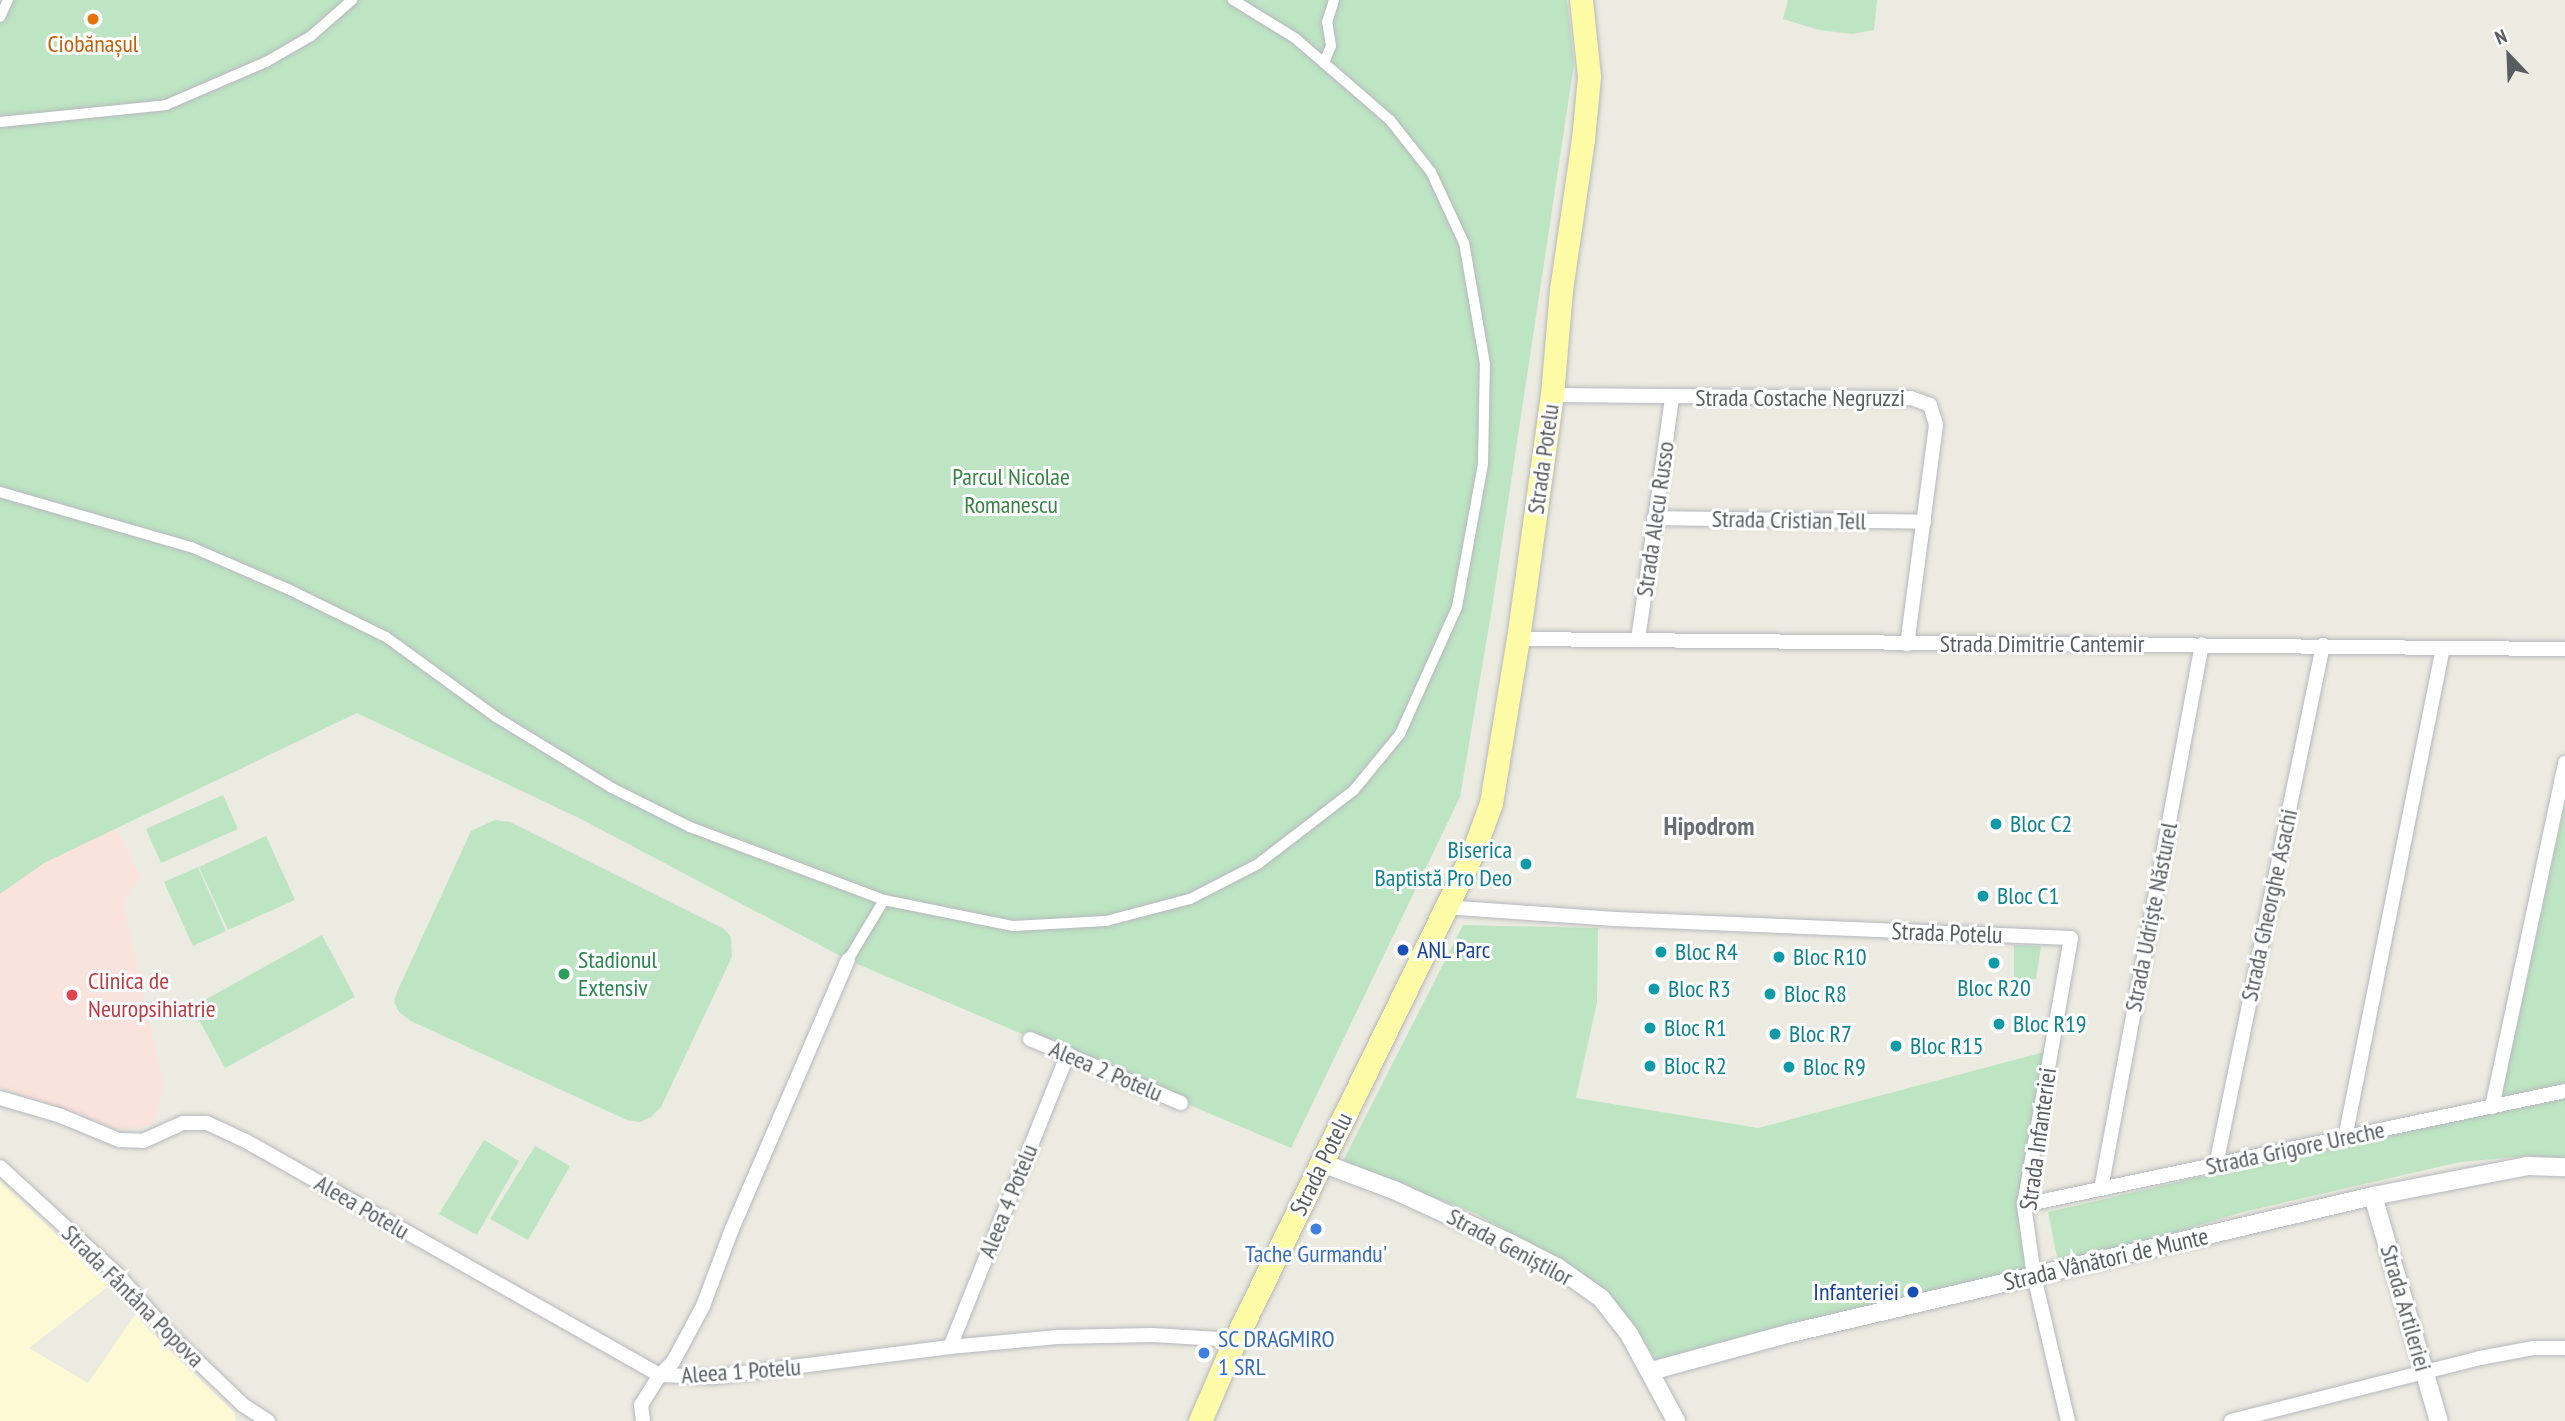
<!DOCTYPE html>
<html>
<head>
<meta charset="utf-8">
<style>
	body { margin:0 }
	#map { position:relative; width:2565px; height:1421px; overflow:hidden; background:#ecebe1; font-family:"PT Sans Narrow",sans-serif }
	div>[style] { position:absolute }
	[style*='--x'] { left:calc(var(--x)*1px); top:calc(var(--y)*1px); width:calc(var(--w)*1px); rotate:calc(var(--a)*1deg) }
	.commercial>* { inset:0; background:#fdf9d5 }
	.medical>* { inset:0; background:#fae3dc }
	.green>* { inset:0; background:#bde4c3 }
	.roads { filter:drop-shadow(0 0 2px #b6b8bd) drop-shadow(0 0 2px #b6b8bd) }
	.pedestrian>* { height:10px; margin:-5px; padding:0 5px; transform-origin:5px; border-radius:5px; background:#fff }
	.minor>* { height:14px; margin:-7px; padding:0 7px; transform-origin:7px; border-radius:7px; background:#fff }
	.tertiary>* { height:18px; margin:-9px; padding:0 9px; transform-origin:9px; border-radius:9px; background:#fff }
	.primary>* { height:23px; margin:-11.5px; padding:0 11.5px; transform-origin:11.5px; border-radius:11.5px; background:#fdfba5 }
	.dots>* { width:19px; height:19px; translate:-50% -50%; box-sizing:border-box; border:4px solid #fff; border-radius:50% }
	span { translate:-50% -50%; white-space:nowrap; text-align:center; line-height:1.15; -webkit-text-stroke:6px #fff; paint-order:stroke }
	.food-label { font-size:24px; color:#c56008 }
	.street-label { font-size:24px; color:#595c61 }
	.park-label { font-size:24px; color:#368345 }
	.culture-label { font-size:24px; color:#0d838f }
	.left { translate:0 -50%; text-align:left }
	.right { translate:-100% -50%; text-align:right }
	.transit-label { font-size:24px; color:#164399 }
	.leisure-label { font-size:24px; color:#27864d }
	.health-label { font-size:24px; color:#be3a42 }
	.shop-label { font-size:24px; color:#366cbe }
	.neighbourhood-label { font-size:26px; color:#6a6e73; font-weight:700 }
	.north { position:absolute; left:2474px; top:21px; width:70px; height:70px; -webkit-text-stroke:5px #fff; paint-order:stroke; rotate:337deg; font-size:19px; font-weight:700; line-height:28px; text-align:center; color:#595c61 }
	.north::after { content:''; display:block; margin:auto; width:24px; height:32px; background:#595c61; clip-path:polygon(50% 0,100% 100%,50% 72%,0 100%) }
</style>
</head>
<body>
<div id="map">
	<div class="commercial">
		<div style="clip-path:polygon(0 1180px,110px 1285px,29px 1348px,88px 1383px,135px 1315px,234px 1412px,236px 1421px,0 1421px)"></div>
	</div>
	<div class="medical">
		<div style="clip-path:polygon(116px 828px,141px 877px,123px 903px,164px 1087px,153px 1124px,123px 1130px,0 1087px,0 894px,43px 863px)"></div>
	</div>
	<div class="green">
		<div style="clip-path:polygon(0 0,1567px 0,1574px 64px,1492px 608px,1460px 797px,1291px 1148px,848px 960px,581px 819px,357px 713px,44px 863px,0 894px)"></div>
		<div style="clip-path:polygon(1788px 0,1877px 0,1874px 30px,1852px 34px,1819px 30px,1783px 19px)"></div>
		<div style="clip-path:polygon(223px 795px,238px 829px,161px 863px,146px 829px)"></div>
		<div style="clip-path:polygon(2565px 805px,2565px 1158px,2528px 1156px,2460px 1162px,2243px 1212px,2059px 1267px,2048px 1212px,2499px 1108px)"></div>
		<div style="clip-path:polygon(495px 820px,510px 822px,724px 929px,731px 937px,732px 957px,661px 1107px,651px 1117px,640px 1122px,627px 1120px,411px 1021px,399px 1012px,394px 1002px,397px 992px,471px 831px)"></div>
		<div style="clip-path:polygon(266px 836px,295px 900px,228px 930px,199px 867px)"></div>
		<div style="clip-path:polygon(198px 867px,226px 931px,193px 946px,164px 882px)"></div>
		<div style="clip-path:polygon(1463px 925px,1598px 928px,1597px 1002px,1576px 1098px,1758px 1128px,2048px 1051px,2017px 1210px,2027px 1276px,1658px 1362px,1617px 1304px,1588px 1278px,1475px 1213px,1342px 1163px)"></div>
		<div style="clip-path:polygon(322px 935px,355px 997px,225px 1068px,192px 1007px)"></div>
		<div style="clip-path:polygon(2014px 945px,2041px 946px,2036px 979px,2014px 979px)"></div>
		<div style="clip-path:polygon(484px 1140px,519px 1161px,477px 1235px,439px 1214px)"></div>
		<div style="clip-path:polygon(535px 1146px,570px 1166px,528px 1240px,490px 1219px)"></div>
	</div>
	<div class="roads">
		<div class="pedestrian">
			<div style="--x:0;--y:17;--w:19;--a:-65"></div>
			<div style="--x:1324;--y:63;--w:18;--a:-68"></div>
			<div style="--x:1331;--y:46;--w:24;--a:-99"></div>
			<div style="--x:1327;--y:22;--w:23;--a:-72"></div>
			<div style="--x:0;--y:122;--w:167;--a:-5.8"></div>
			<div style="--x:166;--y:105;--w:109;--a:-23.3"></div>
			<div style="--x:266;--y:62;--w:52;--a:-30"></div>
			<div style="--x:311;--y:36;--w:55;--a:-41.3"></div>
			<div style="--x:0;--y:492;--w:199;--a:16.1"></div>
			<div style="--x:191;--y:547;--w:106;--a:23.4"></div>
			<div style="--x:288;--y:589;--w:109;--a:26.1"></div>
			<div style="--x:386;--y:637;--w:136;--a:36"></div>
			<div style="--x:496;--y:717;--w:136;--a:31.5"></div>
			<div style="--x:612;--y:788;--w:87;--a:26.6"></div>
			<div style="--x:690;--y:827;--w:207;--a:20.6"></div>
			<div style="--x:884;--y:900;--w:132;--a:11.4"></div>
			<div style="--x:1013;--y:926;--w:93;--a:-3.1"></div>
			<div style="--x:1106;--y:921;--w:87;--a:-14.7"></div>
			<div style="--x:1190;--y:899;--w:76;--a:-27.2"></div>
			<div style="--x:1258;--y:864;--w:121;--a:-37.6"></div>
			<div style="--x:1354;--y:790;--w:72;--a:-50.6"></div>
			<div style="--x:1400;--y:734;--w:139;--a:-65.8"></div>
			<div style="--x:1457;--y:607;--w:145;--a:-79.7"></div>
			<div style="--x:1483;--y:464;--w:100;--a:-88.9"></div>
			<div style="--x:1485;--y:364;--w:123;--a:-99.8"></div>
			<div style="--x:1464;--y:243;--w:78;--a:-114.9"></div>
			<div style="--x:1431;--y:172;--w:66;--a:-128.3"></div>
			<div style="--x:1390;--y:120;--w:125;--a:-139.2"></div>
			<div style="--x:1295;--y:38;--w:73;--a:-148.5"></div>
			<div style="--x:848;--y:960;--w:70;--a:-59"></div>
		</div>
		<div class="minor">
			<div style="--x:1552;--y:395;--w:359;--a:0.5"></div>
			<div style="--x:1911;--y:398;--w:20;--a:20"></div>
			<div style="--x:1930;--y:405;--w:21;--a:73"></div>
			<div style="--x:1936;--y:425;--w:221;--a:97.5"></div>
			<div style="--x:1654;--y:518;--w:270;--a:0.8"></div>
			<div style="--x:1518;--y:639;--w:1047;--a:0.55"></div>
			<div style="--x:1638;--y:640;--w:244;--a:-82"></div>
			<div style="--x:1444;--y:907;--w:171;--a:4"></div>
			<div style="--x:1615;--y:919;--w:456;--a:2.4"></div>
			<div style="--x:2071;--y:938;--w:271;--a:100"></div>
			<div style="--x:2024;--y:1205;--w:72;--a:82"></div>
			<div style="--x:2034;--y:1276;--w:149;--a:76.8"></div>
			<div style="--x:1030;--y:1039;--w:164;--a:23"></div>
			<div style="--x:0;--y:1098;--w:64;--a:16.4"></div>
			<div style="--x:61;--y:1116;--w:63;--a:22.5"></div>
			<div style="--x:119;--y:1140;--w:24;--a:2"></div>
			<div style="--x:143;--y:1141;--w:44;--a:-24.2"></div>
			<div style="--x:183;--y:1123;--w:24;--a:0"></div>
			<div style="--x:207;--y:1123;--w:43;--a:24.8"></div>
			<div style="--x:246;--y:1141;--w:476;--a:29.5"></div>
			<div style="--x:660;--y:1375;--w:53;--a:2.2"></div>
			<div style="--x:713;--y:1377;--w:239;--a:-7.2"></div>
			<div style="--x:950;--y:1347;--w:108;--a:-5.3"></div>
			<div style="--x:1058;--y:1337;--w:94;--a:-1.2"></div>
			<div style="--x:1152;--y:1335;--w:83;--a:3.4"></div>
			<div style="--x:2492;--y:1107;--w:352;--a:-78"></div>
			<div style="--x:2345;--y:1138;--w:499;--a:-78.7"></div>
			<div style="--x:2216;--y:1165;--w:531;--a:-78.37"></div>
			<div style="--x:0;--y:1167;--w:160;--a:42.5"></div>
			<div style="--x:118;--y:1275;--w:77;--a:49.2"></div>
			<div style="--x:168;--y:1333;--w:104;--a:43.8"></div>
			<div style="--x:243;--y:1405;--w:30;--a:33"></div>
			<div style="--x:2101;--y:1189;--w:554;--a:-79.5"></div>
			<div style="--x:2024;--y:1205;--w:553;--a:-11.9"></div>
			<div style="--x:950;--y:1347;--w:316;--a:-68.1"></div>
			<div style="--x:643;--y:1421;--w:16;--a:-97"></div>
			<div style="--x:641;--y:1405;--w:36;--a:-58"></div>
			<div style="--x:660;--y:1375;--w:18;--a:-45"></div>
			<div style="--x:673;--y:1362;--w:64;--a:-61.8"></div>
			<div style="--x:703;--y:1306;--w:82;--a:-69.4"></div>
			<div style="--x:732;--y:1229;--w:293;--a:-66.7"></div>
			<div style="--x:2231;--y:1421;--w:257;--a:-14.2"></div>
			<div style="--x:2480;--y:1358;--w:55;--a:-10.5"></div>
			<div style="--x:2534;--y:1348;--w:31;--a:0"></div>
		</div>
		<div class="tertiary">
			<div style="--x:1322;--y:1163;--w:77;--a:20.6"></div>
			<div style="--x:1394;--y:1190;--w:128;--a:24.6"></div>
			<div style="--x:1510;--y:1243;--w:53;--a:27.1"></div>
			<div style="--x:1557;--y:1267;--w:54;--a:35.2"></div>
			<div style="--x:1601;--y:1298;--w:46;--a:52.1"></div>
			<div style="--x:1629;--y:1334;--w:99;--a:61.6"></div>
			<div style="--x:2373;--y:1196;--w:234;--a:73.7"></div>
			<div style="--x:1651;--y:1371;--w:141;--a:-15.2"></div>
			<div style="--x:1787;--y:1334;--w:602;--a:-13.25"></div>
			<div style="--x:2373;--y:1196;--w:157;--a:-11"></div>
			<div style="--x:2527;--y:1166;--w:38;--a:2"></div>
		</div>
		<div class="primary">
			<div style="--x:1200;--y:1421;--w:88;--a:-66.6"></div>
			<div style="--x:1235;--y:1340;--w:543;--a:-64"></div>
			<div style="--x:1473;--y:852;--w:52;--a:-69.8"></div>
			<div style="--x:1491;--y:803;--w:166;--a:-80.7"></div>
			<div style="--x:1518;--y:639;--w:246;--a:-82.1"></div>
			<div style="--x:1552;--y:395;--w:105;--a:-85.1"></div>
			<div style="--x:1561;--y:290;--w:152;--a:-81.7"></div>
			<div style="--x:1583;--y:140;--w:64;--a:-84.6"></div>
			<div style="--x:1589;--y:76;--w:76;--a:-96"></div>
		</div>
	</div>
	<div class="dots">
		<div style="left:93px;top:19px;background:#e8710a"></div>
		<div style="left:1996px;top:824px;background:#0f9aa8"></div>
		<div style="left:1526px;top:864px;background:#0f9aa8"></div>
		<div style="left:1983px;top:896px;background:#0f9aa8"></div>
		<div style="left:1403px;top:950px;background:#1a4fb4"></div>
		<div style="left:1661px;top:952px;background:#0f9aa8"></div>
		<div style="left:1779px;top:957px;background:#0f9aa8"></div>
		<div style="left:1994px;top:963px;background:#0f9aa8"></div>
		<div style="left:564px;top:974px;background:#2e9e5b"></div>
		<div style="left:1654px;top:989px;background:#0f9aa8"></div>
		<div style="left:1770px;top:994px;background:#0f9aa8"></div>
		<div style="left:72px;top:995px;background:#e0444e"></div>
		<div style="left:1999px;top:1024px;background:#0f9aa8"></div>
		<div style="left:1650px;top:1028px;background:#0f9aa8"></div>
		<div style="left:1775px;top:1034px;background:#0f9aa8"></div>
		<div style="left:1896px;top:1046px;background:#0f9aa8"></div>
		<div style="left:1650px;top:1066px;background:#0f9aa8"></div>
		<div style="left:1789px;top:1067px;background:#0f9aa8"></div>
		<div style="left:1316px;top:1229px;background:#3f7fe0"></div>
		<div style="left:1913px;top:1292px;background:#1a4fb4"></div>
		<div style="left:1204px;top:1353px;background:#3f7fe0"></div>
	</div>
	<div class="food-label">
		<span style="left:93px;top:44px">Ciobănașul</span>
	</div>
	<div class="street-label">
		<span style="left:1800px;top:398px">Strada Costache Negruzzi</span>
		<span style="left:1543px;top:459px;rotate:-82deg">Strada Potelu</span>
		<span style="left:1655px;top:519px;rotate:-82deg">Strada Alecu Russo</span>
		<span style="left:1789px;top:520px;rotate:1deg">Strada Cristian Tell</span>
		<span style="left:2042px;top:644px">Strada Dimitrie Cantemir</span>
		<span style="left:2269px;top:905px;rotate:-78deg">Strada Gheorghe Asachi</span>
		<span style="left:2151px;top:917px;rotate:-79deg">Strada Udriște Năsturel</span>
		<span style="left:1947px;top:933px;rotate:2deg">Strada Potelu</span>
		<span style="left:1106px;top:1071px;rotate:23deg">Aleea 2 Potelu</span>
		<span style="left:2038px;top:1139px;rotate:-82deg">Strada Infanteriei</span>
		<span style="left:2295px;top:1148px;rotate:-12deg">Strada Grigore Ureche</span>
		<span style="left:1321px;top:1164px;rotate:-64deg">Strada Potelu</span>
		<span style="left:1008px;top:1201px;rotate:-68deg">Aleea 4 Potelu</span>
		<span style="left:362px;top:1207px;rotate:30deg">Aleea Potelu</span>
		<span style="left:1510px;top:1247px;rotate:28deg">Strada Geniștilor</span>
		<span style="left:2106px;top:1259px;rotate:-13deg">Strada Vânători de Munte</span>
		<span style="left:133px;top:1296px;rotate:45deg">Strada Fântâna Popova</span>
		<span style="left:2406px;top:1308px;rotate:74deg">Strada Artileriei</span>
		<span style="left:741px;top:1371px;rotate:-4deg">Aleea 1 Potelu</span>
	</div>
	<div class="park-label">
		<span style="left:1011px;top:491px">Parcul Nicolae<br>Romanescu</span>
	</div>
	<div class="culture-label">
		<span class="left" style="left:2010px;top:824px">Bloc C2</span>
		<span class="right" style="left:1512px;top:864px">Biserica<br>Baptistă Pro Deo</span>
		<span class="left" style="left:1997px;top:896px">Bloc C1</span>
		<span class="left" style="left:1675px;top:952px">Bloc R4</span>
		<span class="left" style="left:1793px;top:957px">Bloc R10</span>
		<span style="left:1994px;top:988px">Bloc R20</span>
		<span class="left" style="left:1668px;top:989px">Bloc R3</span>
		<span class="left" style="left:1784px;top:994px">Bloc R8</span>
		<span class="left" style="left:2013px;top:1024px">Bloc R19</span>
		<span class="left" style="left:1664px;top:1028px">Bloc R1</span>
		<span class="left" style="left:1789px;top:1034px">Bloc R7</span>
		<span class="left" style="left:1910px;top:1046px">Bloc R15</span>
		<span class="left" style="left:1664px;top:1066px">Bloc R2</span>
		<span class="left" style="left:1803px;top:1067px">Bloc R9</span>
	</div>
	<div class="transit-label">
		<span class="left" style="left:1417px;top:950px">ANL Parc</span>
		<span class="right" style="left:1899px;top:1292px">Infanteriei</span>
	</div>
	<div class="leisure-label">
		<span class="left" style="left:578px;top:974px">Stadionul<br>Extensiv</span>
	</div>
	<div class="health-label">
		<span class="left" style="left:88px;top:995px">Clinica de<br>Neuropsihiatrie</span>
	</div>
	<div class="shop-label">
		<span style="left:1316px;top:1254px">Tache Gurmandu'</span>
		<span class="left" style="left:1218px;top:1353px">SC DRAGMIRO<br>1 SRL</span>
	</div>
	<div class="neighbourhood-label">
		<span style="left:1709px;top:826px">Hipodrom</span>
	</div>
	<div class="north">N</div>
</div>
</body>
</html>
